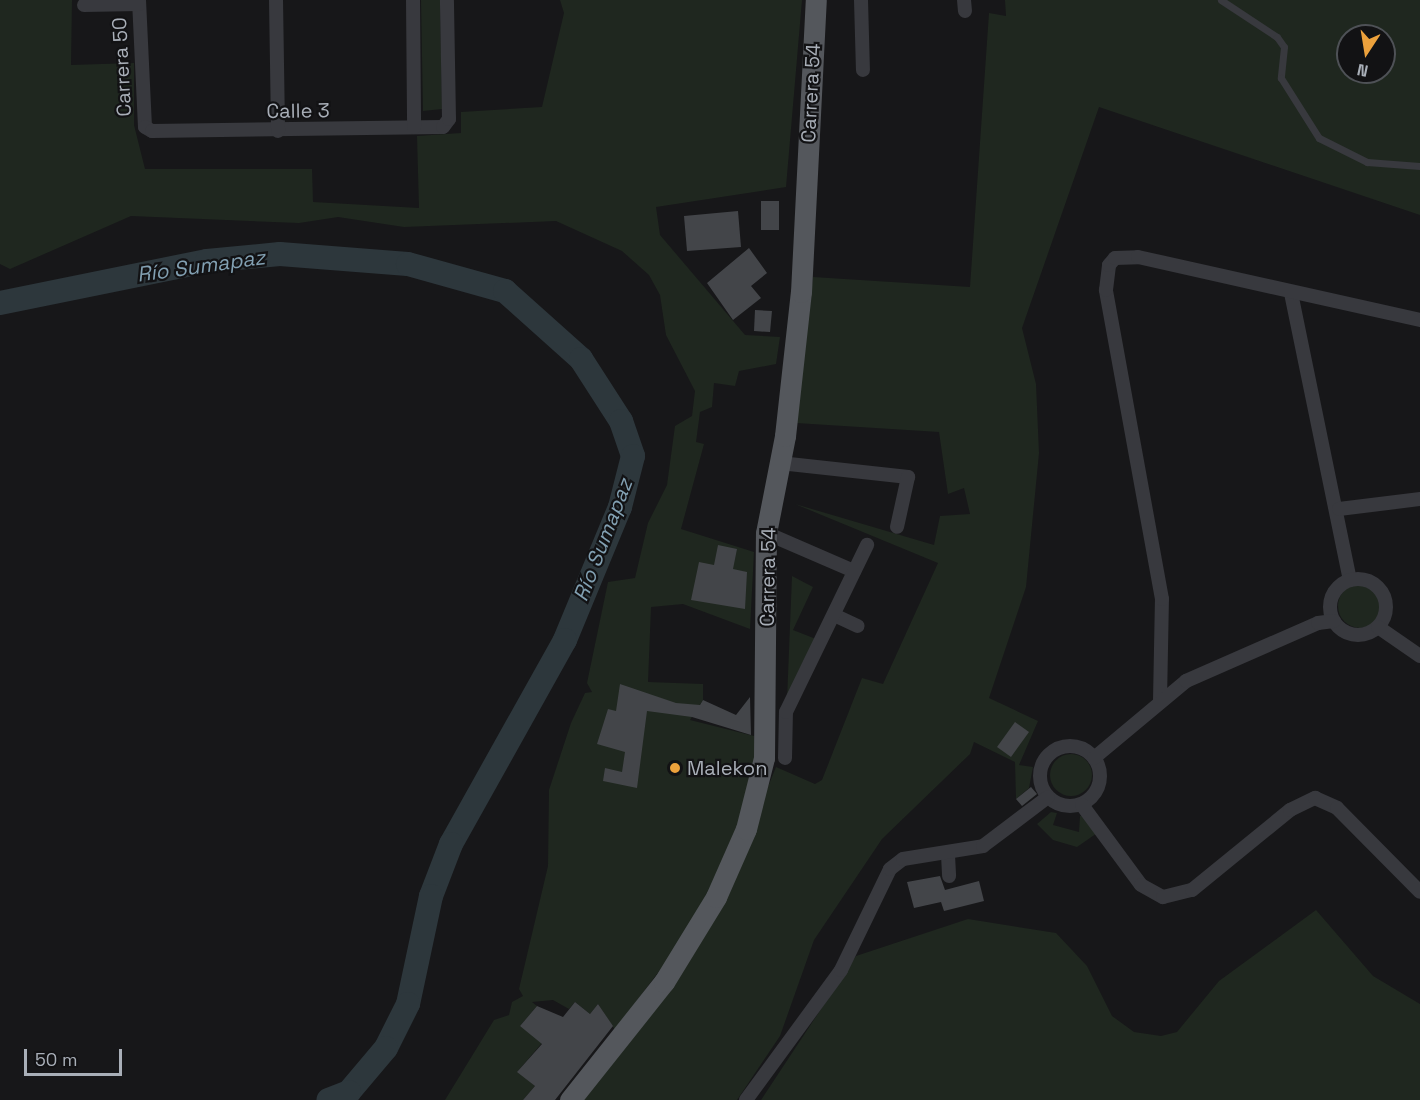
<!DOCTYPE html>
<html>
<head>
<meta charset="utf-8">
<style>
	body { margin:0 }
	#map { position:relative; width:1420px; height:1100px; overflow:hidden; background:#171719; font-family:"Space Grotesk",sans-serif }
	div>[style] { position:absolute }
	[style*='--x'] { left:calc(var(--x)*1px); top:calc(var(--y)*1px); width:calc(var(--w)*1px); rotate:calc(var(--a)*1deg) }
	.green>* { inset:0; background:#1f271f }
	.round { border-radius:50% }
	.river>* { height:24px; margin:-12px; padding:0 12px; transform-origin:12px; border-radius:12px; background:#2d373c }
	.building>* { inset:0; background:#434549 }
	.service>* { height:7px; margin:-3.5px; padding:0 3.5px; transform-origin:3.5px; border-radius:3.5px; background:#38393e }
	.minor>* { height:14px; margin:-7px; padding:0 7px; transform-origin:7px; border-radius:7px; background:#38393e }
	.minor>.ring { margin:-7px; padding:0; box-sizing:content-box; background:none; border:14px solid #38393e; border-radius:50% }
	.primary>* { height:21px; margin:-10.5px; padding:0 10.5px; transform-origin:10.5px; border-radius:10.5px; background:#54575c }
	.dots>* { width:16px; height:16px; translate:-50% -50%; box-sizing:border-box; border:3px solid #121214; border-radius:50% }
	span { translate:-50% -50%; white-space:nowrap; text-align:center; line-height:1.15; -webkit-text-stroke:4.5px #121214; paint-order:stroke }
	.street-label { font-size:20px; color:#a9afb8 }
	.poi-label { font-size:20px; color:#a9afb8 }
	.left { translate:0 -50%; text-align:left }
	.water-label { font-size:21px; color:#82a0b2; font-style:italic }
	.north { position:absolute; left:1336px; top:24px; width:60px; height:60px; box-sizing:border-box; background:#121214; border:2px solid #4e5156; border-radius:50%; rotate:192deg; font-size:16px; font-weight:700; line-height:24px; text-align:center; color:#a9afb8 }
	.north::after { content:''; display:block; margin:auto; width:21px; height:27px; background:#eca13c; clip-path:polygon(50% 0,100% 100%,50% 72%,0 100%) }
	.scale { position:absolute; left:24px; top:1049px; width:98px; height:27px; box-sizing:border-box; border:3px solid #a9afb8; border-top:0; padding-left:8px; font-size:18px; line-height:21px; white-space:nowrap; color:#a9afb8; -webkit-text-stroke:4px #121214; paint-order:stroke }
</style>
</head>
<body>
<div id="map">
	<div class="green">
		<div style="clip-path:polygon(0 0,72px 0,71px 65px,134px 63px,134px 125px,145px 169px,312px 169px,313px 202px,419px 208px,417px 136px,461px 133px,461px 112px,542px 107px,564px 13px,560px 0,802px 0,786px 187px,656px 207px,660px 235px,745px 335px,780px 337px,776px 364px,739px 371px,735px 386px,714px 383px,712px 407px,700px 412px,696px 442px,704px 444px,681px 529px,754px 552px,750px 629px,683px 604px,651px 607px,648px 682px,703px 684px,703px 700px,690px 720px,754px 736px,757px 768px,743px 826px,698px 919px,615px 1030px,598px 1004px,590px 1014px,575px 1002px,569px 1009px,553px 1000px,532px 1002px,537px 1006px,520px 1026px,547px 1037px,518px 1071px,535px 1086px,523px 1100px,445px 1100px,494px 1020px,509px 1015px,512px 1002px,523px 996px,519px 989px,548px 866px,549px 790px,571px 723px,585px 693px,592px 692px,587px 683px,608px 582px,635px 578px,648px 523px,667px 485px,675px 426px,692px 416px,695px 391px,666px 335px,660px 295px,649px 275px,622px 251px,556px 221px,404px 227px,338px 217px,299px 223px,131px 216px,10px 269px,0 264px)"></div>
		<div style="clip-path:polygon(421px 0,440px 0,442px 109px,423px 111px)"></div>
		<div style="clip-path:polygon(evenodd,1005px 0,1420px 0,1420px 215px,1099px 107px,1022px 328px,1036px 384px,1039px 453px,1026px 587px,989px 698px,1038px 721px,1019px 765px,1033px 767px,1029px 788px,1016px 799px,1015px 762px,974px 742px,970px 754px,882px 839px,814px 940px,780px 1036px,737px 1100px,581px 1100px,763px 799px,776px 767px,815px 784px,822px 780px,862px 678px,883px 684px,938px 563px,795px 504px,934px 545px,940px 516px,970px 514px,964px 488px,948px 494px,939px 432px,796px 423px,813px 277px,970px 287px,989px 13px,1006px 16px,1005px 0,1348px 36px,1384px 36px,1384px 72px,1348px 72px,1348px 36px)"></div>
		<div style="clip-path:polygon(792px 576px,813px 587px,793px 630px,816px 639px,787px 700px)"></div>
		<div class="round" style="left:1338px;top:584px;width:44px;height:44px"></div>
		<div class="round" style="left:1050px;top:754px;width:42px;height:42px"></div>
		<div style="clip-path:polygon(1051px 812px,1057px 813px,1053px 825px,1079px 832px,1080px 816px,1088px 815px,1100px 831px,1077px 847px,1053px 840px,1037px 824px)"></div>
		<div style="clip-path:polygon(1316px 910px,1373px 976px,1420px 1004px,1420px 1100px,761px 1100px,856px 956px,968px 919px,1056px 933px,1087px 966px,1112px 1016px,1134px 1032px,1161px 1036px,1177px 1032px,1219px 981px)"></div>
	</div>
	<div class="river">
		<div style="--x:0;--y:303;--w:211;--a:-11.5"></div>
		<div style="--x:207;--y:261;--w:73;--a:-5.5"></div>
		<div style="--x:280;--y:254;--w:128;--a:4.5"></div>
		<div style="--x:408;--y:264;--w:101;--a:15.6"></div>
		<div style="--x:505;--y:291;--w:102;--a:41.8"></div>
		<div style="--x:581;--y:359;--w:74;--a:57.2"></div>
		<div style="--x:621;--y:421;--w:37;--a:71"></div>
		<div style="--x:633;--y:456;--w:53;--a:104.3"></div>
		<div style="--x:620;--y:507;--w:144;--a:112.5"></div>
		<div style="--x:565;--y:640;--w:234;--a:119.2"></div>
		<div style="--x:451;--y:844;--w:56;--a:111"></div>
		<div style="--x:431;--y:896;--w:110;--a:102"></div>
		<div style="--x:408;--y:1004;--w:49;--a:116.6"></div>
		<div style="--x:386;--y:1048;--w:57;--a:130.1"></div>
		<div style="--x:349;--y:1092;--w:22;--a:159"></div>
	</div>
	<div class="building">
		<div style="clip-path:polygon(761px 201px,779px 201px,779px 230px,761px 230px)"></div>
		<div style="clip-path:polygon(738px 211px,741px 247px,687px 251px,684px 216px)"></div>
		<div style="clip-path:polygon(749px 248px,767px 273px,751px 286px,761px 298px,733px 320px,707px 283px)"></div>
		<div style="clip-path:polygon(755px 310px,772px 311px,770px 332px,754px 331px)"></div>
		<div style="clip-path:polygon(718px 545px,737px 549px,733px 569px,747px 572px,745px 609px,691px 600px,699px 562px,714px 565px)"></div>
		<div style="clip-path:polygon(620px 684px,676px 703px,700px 705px,703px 700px,736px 715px,750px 697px,751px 735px,692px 717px,647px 711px,637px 788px,603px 781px,605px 768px,622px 772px,625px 752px,597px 744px,608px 709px,616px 711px)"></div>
		<div style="clip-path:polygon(1015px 722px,1029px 732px,1011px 757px,997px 747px)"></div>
		<div style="clip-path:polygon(1031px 787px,1037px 794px,1022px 806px,1016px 799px)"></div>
		<div style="clip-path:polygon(940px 876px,945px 890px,979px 881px,984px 901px,944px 911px,941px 902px,914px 908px,907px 882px)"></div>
		<div style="clip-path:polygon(575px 1002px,590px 1014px,598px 1004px,613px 1026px,555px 1100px,523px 1100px,535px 1086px,517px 1072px,542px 1044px,520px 1026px,537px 1006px,563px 1017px)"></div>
	</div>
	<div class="service">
		<div style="--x:1221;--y:0;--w:67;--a:33.5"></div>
		<div style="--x:1277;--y:37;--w:12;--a:55"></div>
		<div style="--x:1284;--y:47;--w:31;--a:96"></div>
		<div style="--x:1281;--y:78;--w:71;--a:57.7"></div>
		<div style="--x:1319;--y:138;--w:54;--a:26.6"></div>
		<div style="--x:1367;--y:162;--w:53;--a:4.3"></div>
	</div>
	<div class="minor">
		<div style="--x:139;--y:0;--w:127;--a:87.3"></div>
		<div style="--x:145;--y:127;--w:8;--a:30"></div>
		<div style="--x:152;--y:131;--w:291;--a:-0.8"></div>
		<div style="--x:443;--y:127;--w:10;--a:-53"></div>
		<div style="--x:449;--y:119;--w:119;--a:-91"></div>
		<div style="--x:276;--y:0;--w:131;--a:89.1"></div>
		<div style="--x:413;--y:0;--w:127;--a:89.5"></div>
		<div style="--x:861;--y:0;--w:70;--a:88.4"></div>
		<div style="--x:964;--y:0;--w:11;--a:85"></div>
		<div style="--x:84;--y:5;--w:55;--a:-1"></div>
		<div style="--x:1291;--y:293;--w:293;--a:78.4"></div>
		<div style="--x:780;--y:463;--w:129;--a:6.2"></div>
		<div style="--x:908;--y:477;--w:51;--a:102.4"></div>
		<div style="--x:1339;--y:509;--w:82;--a:-7"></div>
		<div style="--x:766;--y:533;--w:96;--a:23.4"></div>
		<div class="ring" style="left:1330px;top:579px;width:42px;height:42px"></div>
		<div style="--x:834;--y:615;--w:26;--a:25"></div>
		<div style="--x:1378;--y:627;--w:51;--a:34.6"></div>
		<div style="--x:1160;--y:701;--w:102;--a:-88.9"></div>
		<div style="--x:1162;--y:599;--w:314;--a:-100.3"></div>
		<div style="--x:1106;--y:290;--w:25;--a:-83"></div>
		<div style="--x:1109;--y:265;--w:9;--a:-49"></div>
		<div style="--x:1115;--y:258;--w:23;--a:-2"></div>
		<div style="--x:1138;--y:257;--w:289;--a:12.6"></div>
		<div class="ring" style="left:1040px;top:746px;width:46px;height:46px"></div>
		<div style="--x:785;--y:758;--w:46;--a:-88.8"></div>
		<div style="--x:786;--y:712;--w:186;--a:-64.1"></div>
		<div style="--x:1094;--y:758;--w:120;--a:-39.9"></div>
		<div style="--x:1186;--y:681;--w:144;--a:-23.7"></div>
		<div style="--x:1318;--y:623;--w:16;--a:-7"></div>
		<div style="--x:1082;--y:805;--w:99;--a:53.6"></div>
		<div style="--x:1141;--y:885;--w:25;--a:29"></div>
		<div style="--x:1163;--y:897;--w:30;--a:-14"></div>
		<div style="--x:1192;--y:890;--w:127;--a:-39.2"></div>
		<div style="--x:1290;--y:810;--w:28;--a:-26"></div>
		<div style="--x:1315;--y:798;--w:24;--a:24"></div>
		<div style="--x:1337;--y:808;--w:118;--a:45.3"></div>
		<div style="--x:948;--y:855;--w:21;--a:87"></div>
		<div style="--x:746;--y:1100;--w:161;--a:-53.8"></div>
		<div style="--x:841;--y:970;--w:112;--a:-64.1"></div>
		<div style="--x:890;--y:869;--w:16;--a:-38"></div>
		<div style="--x:903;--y:859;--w:81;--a:-9.2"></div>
		<div style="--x:983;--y:846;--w:81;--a:-37"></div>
	</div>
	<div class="primary">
		<div style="--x:570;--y:1100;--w:151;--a:-51.5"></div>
		<div style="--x:664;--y:982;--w:100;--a:-58.5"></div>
		<div style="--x:716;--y:897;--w:74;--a:-66.2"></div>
		<div style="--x:746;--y:829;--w:73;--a:-75.8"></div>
		<div style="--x:764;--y:758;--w:225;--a:-89.5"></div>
		<div style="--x:766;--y:533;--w:99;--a:-78.9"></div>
		<div style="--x:785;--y:436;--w:145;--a:-83.7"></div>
		<div style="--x:801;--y:292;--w:292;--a:-87.1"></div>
	</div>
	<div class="dots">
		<div style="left:675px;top:768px;background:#eca13c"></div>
	</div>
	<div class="street-label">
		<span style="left:122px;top:67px;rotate:-93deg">Carrera 50</span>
		<span style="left:811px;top:93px;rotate:-87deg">Carrera 54</span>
		<span style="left:298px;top:111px;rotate:-1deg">Calle 3</span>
		<span style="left:768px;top:577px;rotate:-89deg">Carrera 54</span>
	</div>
	<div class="poi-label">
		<span class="left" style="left:687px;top:768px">Malekon</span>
	</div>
	<div class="water-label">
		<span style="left:201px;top:266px;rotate:-8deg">Río Sumapaz</span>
		<span style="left:603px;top:540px;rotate:-69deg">Río Sumapaz</span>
	</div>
	<div class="north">N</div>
	<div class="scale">50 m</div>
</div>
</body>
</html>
